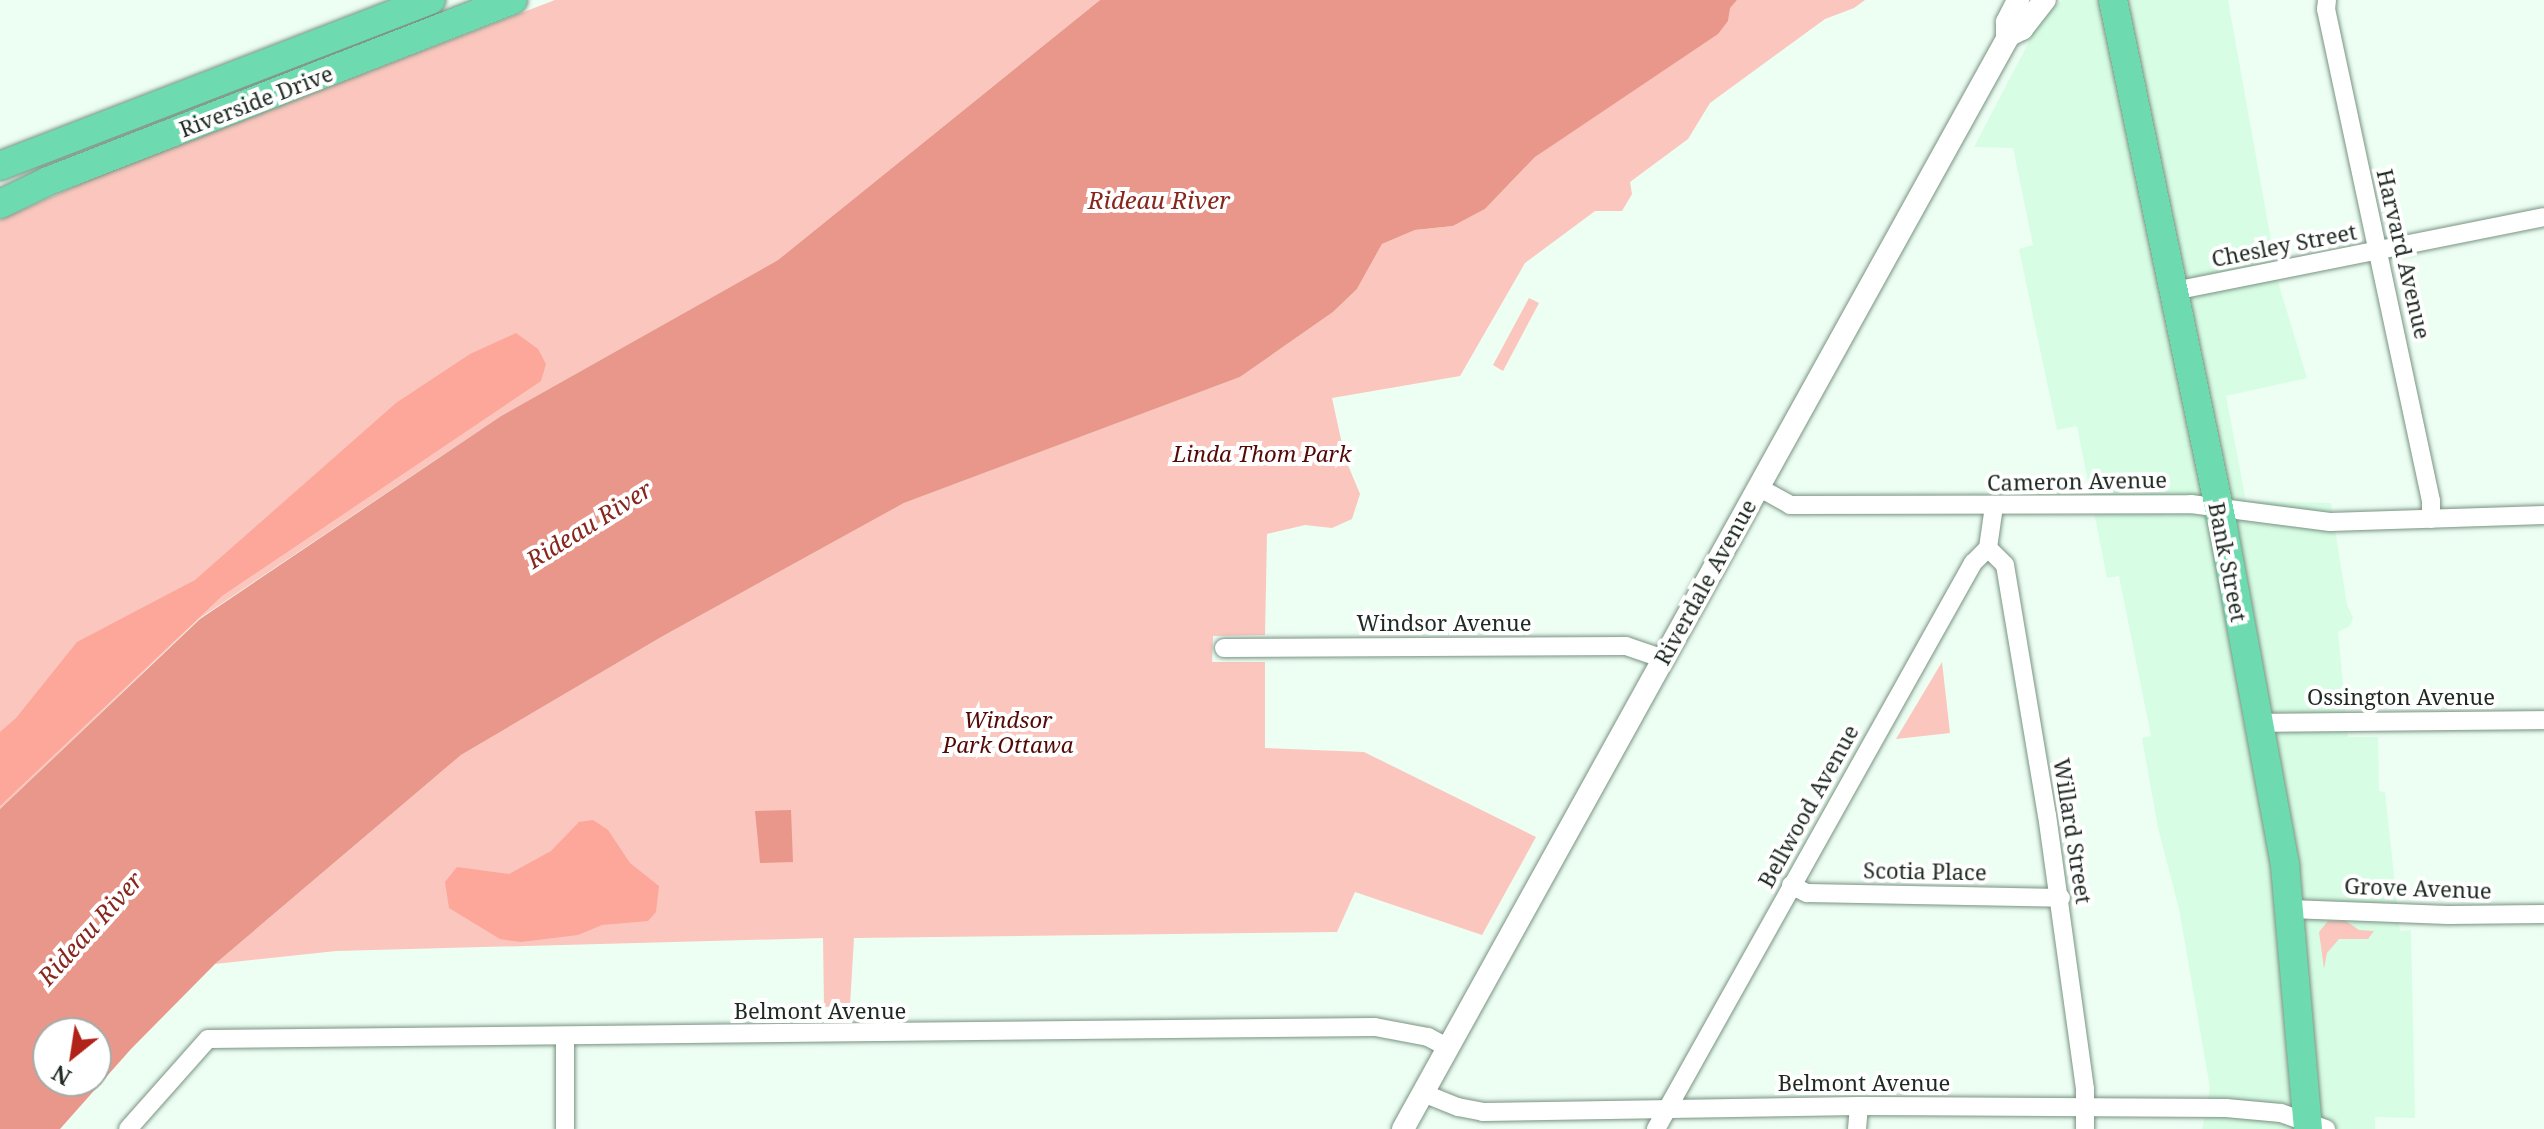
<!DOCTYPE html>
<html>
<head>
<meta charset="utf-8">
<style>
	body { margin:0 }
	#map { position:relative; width:2544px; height:1129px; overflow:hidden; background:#edfef3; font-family:"Noto Serif",serif }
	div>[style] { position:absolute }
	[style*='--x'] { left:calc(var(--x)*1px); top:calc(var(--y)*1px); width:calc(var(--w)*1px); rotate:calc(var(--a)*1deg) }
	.built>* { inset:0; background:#d8fde5 }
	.green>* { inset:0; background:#fbc6bd }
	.forest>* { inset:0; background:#fca79a }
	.water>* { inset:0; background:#ea978b }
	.roads { filter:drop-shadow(0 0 2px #799382) drop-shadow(0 0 2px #799382) }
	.minor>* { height:18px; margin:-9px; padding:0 9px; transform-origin:9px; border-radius:9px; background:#fff }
	.tertiary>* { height:22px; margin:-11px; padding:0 11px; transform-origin:11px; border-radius:11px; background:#fff }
	.primary>* { height:28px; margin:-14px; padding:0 14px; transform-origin:14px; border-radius:14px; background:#6ddbaf }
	span { translate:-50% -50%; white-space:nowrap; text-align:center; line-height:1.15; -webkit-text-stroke:8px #fff; paint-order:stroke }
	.street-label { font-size:22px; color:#1f2a23 }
	.park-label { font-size:22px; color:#530905; font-style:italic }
	.water-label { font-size:24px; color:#87261d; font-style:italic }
	.north { position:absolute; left:32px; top:1017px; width:80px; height:80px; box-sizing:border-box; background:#fff; border:2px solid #a5aaa7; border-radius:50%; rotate:210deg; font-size:22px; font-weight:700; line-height:32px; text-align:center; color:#1f2a23 }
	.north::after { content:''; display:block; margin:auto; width:28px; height:36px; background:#b12219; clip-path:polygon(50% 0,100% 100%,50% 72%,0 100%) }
</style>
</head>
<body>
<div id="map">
	<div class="built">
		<div style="clip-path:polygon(2063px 0,2228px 0,2279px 285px,2307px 378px,2226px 396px,2246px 501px,2331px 503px,2347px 605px,2353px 618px,2350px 626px,2338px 632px,2348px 737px,2378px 737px,2379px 791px,2385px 792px,2400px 931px,2411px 930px,2415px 1118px,2375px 1117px,2375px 1129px,2202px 1129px,2210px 1088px,2179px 909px,2158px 828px,2142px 738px,2151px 736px,2119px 576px,2107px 578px,2077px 426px,2057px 430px,2019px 249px,2033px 245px,2013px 148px,1974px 147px,2038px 24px,2046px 12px)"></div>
	</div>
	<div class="green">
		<div style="clip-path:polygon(555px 0,1100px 0,778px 260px,501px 416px,200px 618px,0 809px,0 220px,96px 177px)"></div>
		<div style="clip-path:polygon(1737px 0,1865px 0,1854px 8px,1825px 19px,1710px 103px,1688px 139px,1630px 182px,1632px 194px,1622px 211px,1595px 211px,1525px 263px,1460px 376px,1332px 398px,1345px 458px,1360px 494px,1352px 519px,1332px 528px,1305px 525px,1267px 534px,1265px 635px,1213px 636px,1212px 662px,1265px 662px,1265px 748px,1364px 752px,1536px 837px,1482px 935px,1355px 892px,1337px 932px,854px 938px,850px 1006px,824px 1007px,823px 938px,336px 951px,215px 964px,461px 755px,663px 636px,904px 503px,1240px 377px,1333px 312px,1357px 289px,1382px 244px,1415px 230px,1453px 226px,1485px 209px,1535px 157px,1728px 21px,1729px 8px)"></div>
		<div style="clip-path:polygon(1529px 298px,1539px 303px,1503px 371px,1493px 365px)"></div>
		<div style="clip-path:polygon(1942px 662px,1950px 733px,1896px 739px)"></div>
		<div style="clip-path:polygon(2328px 921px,2346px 921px,2359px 930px,2374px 931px,2368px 939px,2339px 939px,2327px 953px,2324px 969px,2319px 932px)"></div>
	</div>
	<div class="forest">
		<div style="clip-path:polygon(516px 333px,538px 349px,546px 364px,541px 381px,222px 596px,0 806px,0 732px,16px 718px,77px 642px,195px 580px,396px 403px,470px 354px)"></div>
		<div style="clip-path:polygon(593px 820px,608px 830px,630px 863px,659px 886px,656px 912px,648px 921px,602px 925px,578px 935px,521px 942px,500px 939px,449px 908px,445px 882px,457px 867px,509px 874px,551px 851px,579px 822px)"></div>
	</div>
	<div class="water">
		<div style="clip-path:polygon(evenodd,1100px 0,1737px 0,1730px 8px,1728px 21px,1718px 34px,1535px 157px,1485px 209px,1453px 226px,1415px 230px,1382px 244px,1357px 289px,1333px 312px,1240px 377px,904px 503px,663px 636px,461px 755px,215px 964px,131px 1049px,60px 1129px,0 1129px,0 809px,200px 619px,501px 416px,778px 260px,1100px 0,48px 1033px,96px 1033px,96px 1081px,48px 1081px,48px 1033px)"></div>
		<div style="clip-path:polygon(791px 810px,793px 862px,760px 863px,755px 811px)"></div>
	</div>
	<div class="roads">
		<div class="minor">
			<div style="--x:2327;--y:0;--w:9;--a:96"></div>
			<div style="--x:2326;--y:9;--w:503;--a:77.95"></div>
			<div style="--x:2431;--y:501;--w:18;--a:90"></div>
			<div style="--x:2174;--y:291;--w:377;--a:-11.3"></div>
			<div style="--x:1758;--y:487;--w:37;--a:29"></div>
			<div style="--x:1790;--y:505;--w:401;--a:-0.1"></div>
			<div style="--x:2191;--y:504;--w:140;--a:7.4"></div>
			<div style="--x:2330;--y:522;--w:214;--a:-1.9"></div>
			<div style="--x:1988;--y:548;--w:24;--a:45"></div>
			<div style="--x:2005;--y:565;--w:254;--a:80.5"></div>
			<div style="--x:2047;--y:815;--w:277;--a:82.1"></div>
			<div style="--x:2085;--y:1089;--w:40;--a:90"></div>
			<div style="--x:1224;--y:648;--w:402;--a:-0.3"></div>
			<div style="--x:1626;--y:646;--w:37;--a:19"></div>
			<div style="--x:2258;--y:723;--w:286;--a:-0.6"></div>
			<div style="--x:1791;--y:885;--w:18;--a:27"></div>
			<div style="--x:1807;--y:893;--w:254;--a:1.1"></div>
			<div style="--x:2290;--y:909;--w:158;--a:2.2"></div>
			<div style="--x:2448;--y:915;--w:96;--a:-0.6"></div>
			<div style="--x:1423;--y:1093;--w:38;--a:22"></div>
			<div style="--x:1458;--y:1107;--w:25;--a:11"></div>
			<div style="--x:1483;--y:1112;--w:376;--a:-0.9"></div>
			<div style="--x:1859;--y:1106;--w:367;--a:0.3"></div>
			<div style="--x:2226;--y:1108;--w:55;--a:5.2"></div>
			<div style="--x:2281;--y:1113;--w:48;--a:19.6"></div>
			<div style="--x:128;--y:1129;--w:120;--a:-48.4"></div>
			<div style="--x:208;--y:1039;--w:1167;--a:-0.59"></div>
			<div style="--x:1375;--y:1027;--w:54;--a:10.7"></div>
			<div style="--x:1428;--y:1037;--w:24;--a:28"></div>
			<div style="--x:565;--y:1129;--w:93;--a:-90"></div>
			<div style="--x:1656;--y:1129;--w:649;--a:-60.75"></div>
			<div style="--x:1973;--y:563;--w:21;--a:-45"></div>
			<div style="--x:1988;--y:548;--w:42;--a:-81.9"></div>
			<div style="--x:1857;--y:1129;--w:23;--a:-85"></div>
		</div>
		<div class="tertiary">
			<div style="--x:2008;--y:36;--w:16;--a:-27"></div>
			<div style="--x:2022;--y:29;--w:37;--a:-52"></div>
			<div style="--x:1403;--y:1129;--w:1246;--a:-61.01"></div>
			<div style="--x:2007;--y:39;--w:17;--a:-90"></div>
			<div style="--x:2007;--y:22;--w:25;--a:-63"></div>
		</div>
		<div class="primary">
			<div style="--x:2113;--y:0;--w:538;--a:78.21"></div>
			<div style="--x:2223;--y:527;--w:345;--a:79.6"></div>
			<div style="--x:2285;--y:866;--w:264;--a:85"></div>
			<div style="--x:0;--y:166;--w:462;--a:-21.1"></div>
			<div style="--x:0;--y:204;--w:53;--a:-25.6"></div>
			<div style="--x:48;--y:181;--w:499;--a:-21.3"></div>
		</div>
	</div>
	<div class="street-label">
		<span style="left:256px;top:101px;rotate:-21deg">Riverside Drive</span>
		<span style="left:2284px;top:245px;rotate:-11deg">Chesley Street</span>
		<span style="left:2404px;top:254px;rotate:77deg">Harvard Avenue</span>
		<span style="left:2077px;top:481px;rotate:-1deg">Cameron Avenue</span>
		<span style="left:2228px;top:562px;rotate:79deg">Bank Street</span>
		<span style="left:1705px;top:582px;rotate:-61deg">Riverdale Avenue</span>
		<span style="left:1444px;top:623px">Windsor Avenue</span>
		<span style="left:2401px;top:697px">Ossington Avenue</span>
		<span style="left:1808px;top:806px;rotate:-61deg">Bellwood Avenue</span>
		<span style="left:2073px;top:831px;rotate:81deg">Willard Street</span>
		<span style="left:1925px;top:871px;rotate:1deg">Scotia Place</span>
		<span style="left:2418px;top:888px;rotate:2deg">Grove Avenue</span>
		<span style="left:820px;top:1011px">Belmont Avenue</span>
		<span style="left:1864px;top:1083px">Belmont Avenue</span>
	</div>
	<div class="park-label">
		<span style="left:1262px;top:454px">Linda Thom Park</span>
		<span style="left:1008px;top:732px">Windsor<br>Park Ottawa</span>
	</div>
	<div class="water-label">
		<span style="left:1159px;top:200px">Rideau River</span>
		<span style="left:589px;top:524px;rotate:-32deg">Rideau River</span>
		<span style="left:90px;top:928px;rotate:-48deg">Rideau River</span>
	</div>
	<div class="north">N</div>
</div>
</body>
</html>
